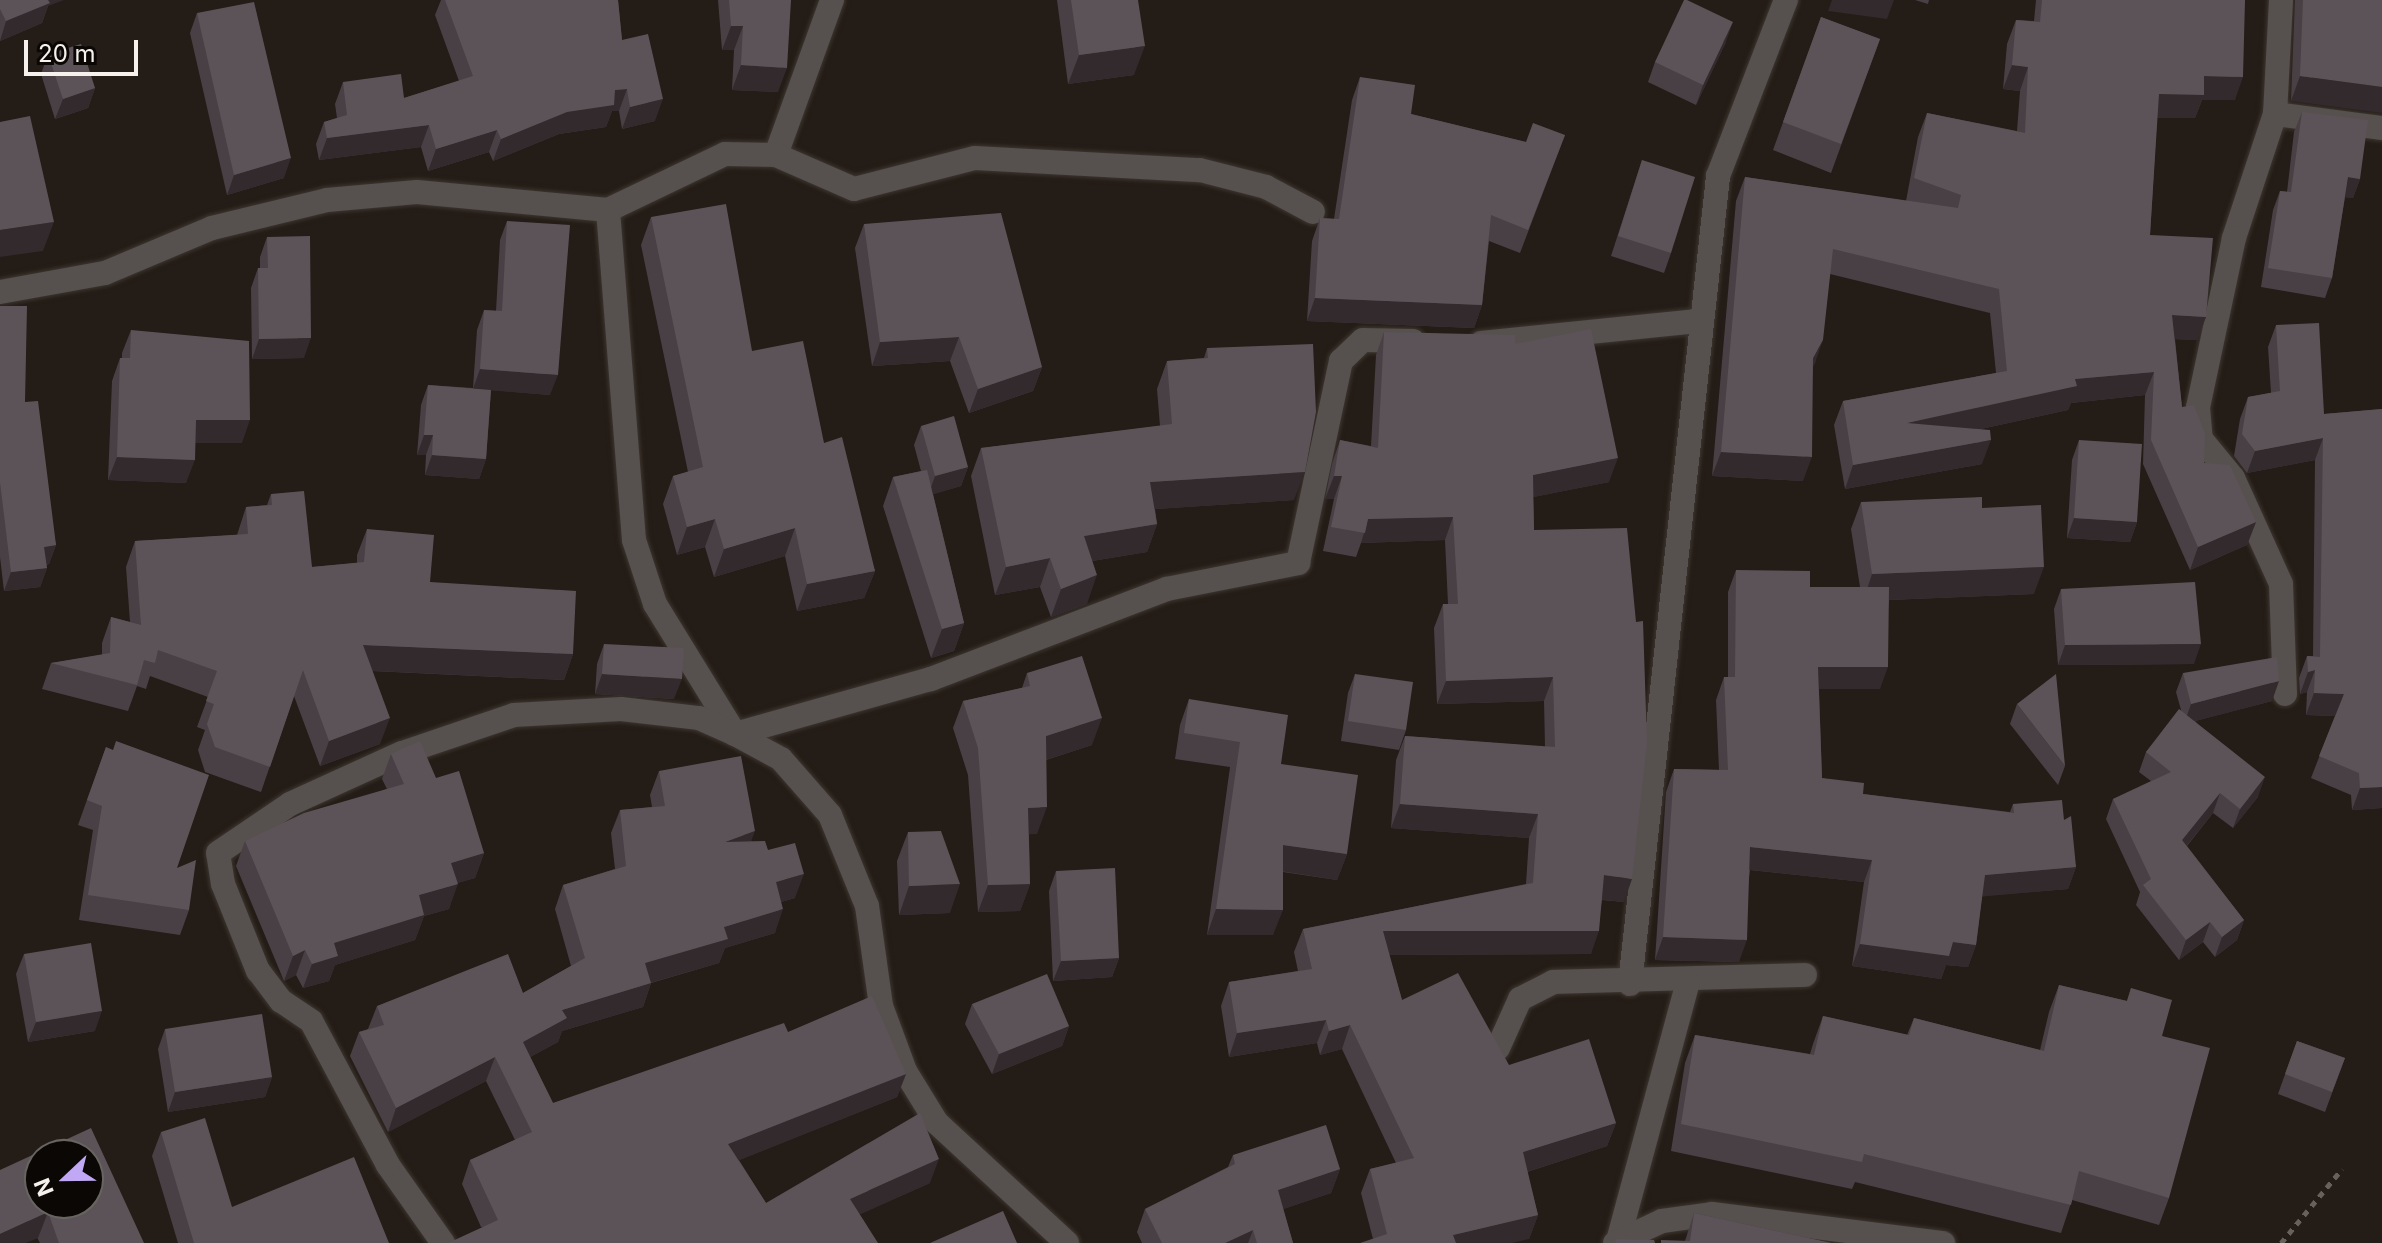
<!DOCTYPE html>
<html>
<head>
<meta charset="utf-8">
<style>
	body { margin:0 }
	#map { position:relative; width:2382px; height:1243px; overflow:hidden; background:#241c16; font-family:Inter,sans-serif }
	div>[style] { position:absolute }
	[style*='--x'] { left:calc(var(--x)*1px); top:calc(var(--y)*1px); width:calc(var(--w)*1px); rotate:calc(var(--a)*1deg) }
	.path>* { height:5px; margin-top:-2.5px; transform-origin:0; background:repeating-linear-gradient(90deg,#68615b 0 6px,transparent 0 12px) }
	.roads { filter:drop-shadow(0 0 2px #3d3630) drop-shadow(0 0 2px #3d3630) }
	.minor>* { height:24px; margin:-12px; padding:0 12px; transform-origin:12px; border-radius:12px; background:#56514e }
	.wall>* { inset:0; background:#494046 }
	.shaded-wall>* { inset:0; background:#322a2c }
	.building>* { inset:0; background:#5c5358 }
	span { translate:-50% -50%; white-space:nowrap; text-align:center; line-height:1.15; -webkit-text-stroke:7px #0a0705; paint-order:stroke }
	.north { position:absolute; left:24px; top:1139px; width:80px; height:80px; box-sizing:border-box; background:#0a0705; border:2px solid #686561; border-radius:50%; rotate:248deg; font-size:22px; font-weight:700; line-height:32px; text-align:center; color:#f6f1ec }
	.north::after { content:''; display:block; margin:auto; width:28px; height:36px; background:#c0a8f4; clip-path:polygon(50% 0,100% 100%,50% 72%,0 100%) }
	.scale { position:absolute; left:24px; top:40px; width:114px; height:36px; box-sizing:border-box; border:4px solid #f6f1ec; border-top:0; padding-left:10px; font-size:24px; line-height:28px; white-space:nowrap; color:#f6f1ec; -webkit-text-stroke:6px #0a0705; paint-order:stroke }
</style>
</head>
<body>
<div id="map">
	<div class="path">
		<div style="--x:2281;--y:1243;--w:96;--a:-50.5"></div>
	</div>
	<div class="roads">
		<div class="minor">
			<div style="--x:832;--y:0;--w:165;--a:109.9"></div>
			<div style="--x:776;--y:155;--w:51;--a:-178.9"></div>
			<div style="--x:725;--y:154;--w:130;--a:154.4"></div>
			<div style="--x:608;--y:210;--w:331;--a:85.5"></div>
			<div style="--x:634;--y:540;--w:67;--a:71.8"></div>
			<div style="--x:655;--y:604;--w:153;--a:58.4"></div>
			<div style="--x:735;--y:734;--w:52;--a:28.5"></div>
			<div style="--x:781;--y:759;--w:74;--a:48.8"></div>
			<div style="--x:830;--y:815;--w:98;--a:67.9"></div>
			<div style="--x:867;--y:906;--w:101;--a:82"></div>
			<div style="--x:881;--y:1006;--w:69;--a:69.7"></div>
			<div style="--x:905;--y:1071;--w:61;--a:58.4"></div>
			<div style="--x:937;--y:1123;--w:177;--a:42.7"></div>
			<div style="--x:2281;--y:0;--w:114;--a:93"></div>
			<div style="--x:2275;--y:114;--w:108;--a:7.5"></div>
			<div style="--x:2275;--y:114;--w:131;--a:108.3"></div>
			<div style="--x:2234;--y:238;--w:173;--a:102"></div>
			<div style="--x:2198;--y:407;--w:32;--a:85"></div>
			<div style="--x:2201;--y:439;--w:50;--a:50.6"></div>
			<div style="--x:2233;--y:478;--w:116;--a:65.6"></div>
			<div style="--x:2281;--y:584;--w:110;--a:87.9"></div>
			<div style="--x:776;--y:155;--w:85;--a:23.6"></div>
			<div style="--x:854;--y:189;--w:125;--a:-14.4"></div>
			<div style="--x:975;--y:158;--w:225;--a:3.1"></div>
			<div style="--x:1200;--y:170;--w:68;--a:14.4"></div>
			<div style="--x:1266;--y:187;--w:53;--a:28"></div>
			<div style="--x:0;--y:292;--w:107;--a:-10.3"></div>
			<div style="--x:105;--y:273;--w:116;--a:-22.8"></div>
			<div style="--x:212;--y:228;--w:118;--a:-13.7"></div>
			<div style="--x:327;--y:200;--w:90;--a:-5.1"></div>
			<div style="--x:417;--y:192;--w:192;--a:5.4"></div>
			<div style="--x:1481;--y:343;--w:218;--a:-5.8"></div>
			<div style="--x:1630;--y:984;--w:813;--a:-83.78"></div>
			<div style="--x:1718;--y:176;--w:189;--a:-68.9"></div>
			<div style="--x:1498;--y:1048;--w:54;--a:-65.8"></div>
			<div style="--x:1520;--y:999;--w:37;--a:-27"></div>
			<div style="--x:1553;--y:982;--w:252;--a:-1.6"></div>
			<div style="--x:1618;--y:1241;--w:269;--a:-74.9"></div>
			<div style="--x:443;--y:1243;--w:95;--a:-125.2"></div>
			<div style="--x:388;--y:1165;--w:163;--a:-118.1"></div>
			<div style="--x:311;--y:1021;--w:36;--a:-146"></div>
			<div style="--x:281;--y:1001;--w:38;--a:-127"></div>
			<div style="--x:258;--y:971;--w:94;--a:-111.9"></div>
			<div style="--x:223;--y:884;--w:31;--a:-99"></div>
			<div style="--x:218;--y:853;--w:87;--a:-34.2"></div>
			<div style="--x:290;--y:804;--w:123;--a:-24.5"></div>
			<div style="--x:402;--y:753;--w:118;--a:-18.7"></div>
			<div style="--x:514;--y:715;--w:107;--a:-3.2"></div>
			<div style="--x:621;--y:709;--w:79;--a:6.6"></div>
			<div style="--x:699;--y:718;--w:39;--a:24"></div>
			<div style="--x:735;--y:734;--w:204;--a:-15.7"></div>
			<div style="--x:931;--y:679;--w:253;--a:-20.9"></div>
			<div style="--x:1167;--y:589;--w:134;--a:-11.2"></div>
			<div style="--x:1298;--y:563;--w:207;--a:-78"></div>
			<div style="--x:1341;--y:361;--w:30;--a:-44"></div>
			<div style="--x:1363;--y:340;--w:50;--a:1.1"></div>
			<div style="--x:1615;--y:1243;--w:52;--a:-25.1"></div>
			<div style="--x:1662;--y:1221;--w:50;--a:-8"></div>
			<div style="--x:1712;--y:1214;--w:233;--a:7.2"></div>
		</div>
	</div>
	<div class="wall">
		<div style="clip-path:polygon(0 0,48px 6px,42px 23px,0 41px)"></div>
		<div style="clip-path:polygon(441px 0,618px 0,622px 40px,655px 121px,622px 129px,619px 111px,612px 111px,606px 127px,559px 134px,493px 161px,489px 152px,428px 171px,421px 147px,319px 160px,316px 144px,324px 122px,337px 118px,335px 104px,343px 82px,404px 98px,459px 81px,435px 15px)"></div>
		<div style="clip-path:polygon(718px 0,791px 0,778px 92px,732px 90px,734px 50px,722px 50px)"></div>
		<div style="clip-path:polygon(1057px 0,1138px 0,1134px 75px,1068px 84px)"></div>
		<div style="clip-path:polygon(1915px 0,1929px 0,1928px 4px)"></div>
		<div style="clip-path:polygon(2036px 0,2245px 0,2235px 100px,2202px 100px,2195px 118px,2157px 118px,2150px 235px,2206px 317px,2197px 340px,2175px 339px,2182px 407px,2204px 463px,2256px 522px,2247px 545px,2190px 570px,2143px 464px,2145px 395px,2071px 403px,2068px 410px,1981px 429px,1982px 464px,1845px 489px,1834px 425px,1843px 401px,1996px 373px,1990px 313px,1830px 274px,1815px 363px,1813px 366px,1803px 481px,1712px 476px,1736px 201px,1745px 177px,1906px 201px,1918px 137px,1927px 113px,2017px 131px,2020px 91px,2003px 89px,2007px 44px,2016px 20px,2034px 21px)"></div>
		<div style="clip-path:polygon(2295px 0,2382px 0,2291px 101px)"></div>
		<div style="clip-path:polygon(197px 13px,284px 178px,227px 195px,190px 33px)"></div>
		<div style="clip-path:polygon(1821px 17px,1880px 39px,1831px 173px,1773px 150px)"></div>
		<div style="clip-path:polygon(1726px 42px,1696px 105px,1648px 82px,1655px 62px)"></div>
		<div style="clip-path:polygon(48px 54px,95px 88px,88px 108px,55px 119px,41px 74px)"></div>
		<div style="clip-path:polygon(1360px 77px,1411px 114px,1526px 142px,1565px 135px,1520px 253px,1489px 241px,1482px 305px,1474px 328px,1307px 321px,1312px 241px,1320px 218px,1334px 219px,1352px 100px)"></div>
		<div style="clip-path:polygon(2302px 112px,2360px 179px,2353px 198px,2345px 197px,2332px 278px,2325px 298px,2261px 287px,2273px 210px,2280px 191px,2287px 192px,2294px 132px)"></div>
		<div style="clip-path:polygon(1642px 160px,1671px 253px,1664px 273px,1611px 256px)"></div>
		<div style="clip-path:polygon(651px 217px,752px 351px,824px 443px,875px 571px,864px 598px,797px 611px,785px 556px,714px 577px,705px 547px,677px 555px,663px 504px,673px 476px,688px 472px,641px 245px)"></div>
		<div style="clip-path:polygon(507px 221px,550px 395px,491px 390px,486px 459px,479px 479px,425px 475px,426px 455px,417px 455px,421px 405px,428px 385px,473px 388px,477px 330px,484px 310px,496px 311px,500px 240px)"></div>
		<div style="clip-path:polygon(864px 224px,1042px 367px,1033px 391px,969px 413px,950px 361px,872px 366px,855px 248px)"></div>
		<div style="clip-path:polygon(267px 237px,304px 358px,252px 359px,251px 288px,258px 268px,260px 268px,260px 257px)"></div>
		<div style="clip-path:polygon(0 306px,25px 402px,56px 545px,49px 564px,46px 565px,47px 568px,40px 587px,4px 591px,0 557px)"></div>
		<div style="clip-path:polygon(2276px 325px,2324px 414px,2382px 409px,2382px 808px,2352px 810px,2351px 795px,2311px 778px,2335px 716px,2306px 715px,2307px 692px,2300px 694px,2299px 678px,2307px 656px,2313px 656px,2315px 460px,2247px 473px,2234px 456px,2240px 419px,2248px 397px,2271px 393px,2268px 347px)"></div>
		<div style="clip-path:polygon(131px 330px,242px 443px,195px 443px,186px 483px,108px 480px,112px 381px,120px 358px,122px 358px,122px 353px)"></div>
		<div style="clip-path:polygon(1384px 332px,1515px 344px,1609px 482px,1533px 497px,1534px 530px,1624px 902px,1602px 900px,1591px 954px,1389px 955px,1402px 1000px,1509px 1065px,1616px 1123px,1607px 1146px,1527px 1172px,1538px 1215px,1529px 1239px,1373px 1239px,1361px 1193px,1370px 1169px,1396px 1163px,1342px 1049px,1320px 1055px,1317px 1043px,1229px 1057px,1221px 1006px,1229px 982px,1298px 971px,1294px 952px,1303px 929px,1526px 884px,1529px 838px,1391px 828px,1396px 760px,1405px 736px,1545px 747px,1544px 701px,1437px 704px,1434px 628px,1443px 604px,1448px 604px,1445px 540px,1361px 543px,1356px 557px,1323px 551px,1334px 499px,1325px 499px,1332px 464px,1340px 440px,1371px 446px,1376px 355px)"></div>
		<div style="clip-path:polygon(1207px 348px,1294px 500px,1155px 509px,1157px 524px,1147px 552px,1092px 561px,1087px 604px,1051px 617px,1040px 587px,995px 595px,971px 476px,981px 448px,1160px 426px,1157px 389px,1167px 361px,1204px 358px)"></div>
		<div style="clip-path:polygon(921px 426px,968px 467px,961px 486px,933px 494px,964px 623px,954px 651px,931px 658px,883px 506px,893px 477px,921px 471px,914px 445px)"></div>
		<div style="clip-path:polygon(2079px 440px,2137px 522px,2130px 542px,2067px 538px,2072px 460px)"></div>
		<div style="clip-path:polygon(271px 494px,312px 567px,357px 563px,357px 555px,367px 529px,430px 582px,573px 654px,564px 680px,372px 671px,380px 744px,320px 766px,294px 696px,261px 792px,205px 772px,198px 750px,205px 730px,197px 727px,208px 697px,150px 676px,146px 689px,137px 686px,128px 711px,42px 689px,51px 663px,102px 655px,102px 643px,111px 617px,130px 622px,126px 567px,135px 541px,237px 535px,246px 507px,267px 505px)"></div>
		<div style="clip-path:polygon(1861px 502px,1982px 508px,2034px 594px,1889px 600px,1880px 689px,1819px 689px,1822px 778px,1863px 794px,2010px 812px,2013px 804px,2064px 820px,2076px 867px,2068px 889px,1982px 896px,1976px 945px,1968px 967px,1946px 965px,1941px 979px,1852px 966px,1864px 882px,1750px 870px,1739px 962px,1655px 960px,1666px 792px,1674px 769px,1719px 770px,1716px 700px,1724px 677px,1728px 677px,1728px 592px,1736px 570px,1810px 587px,1860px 587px,1851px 529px)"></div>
		<div style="clip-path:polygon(2061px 589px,2194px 664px,2058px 665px,2054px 609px)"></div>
		<div style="clip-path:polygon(604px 644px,674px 699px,595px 694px,597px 664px)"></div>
		<div style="clip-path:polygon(1027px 673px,1092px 745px,1046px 760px,1037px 834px,1029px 834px,1030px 884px,1020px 911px,978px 912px,968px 775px,953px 728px,963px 701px,1022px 688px)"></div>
		<div style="clip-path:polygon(2183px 673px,2272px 701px,2195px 721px,2258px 797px,2233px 828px,2213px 813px,2187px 846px,2244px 920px,2237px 940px,2215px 957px,2203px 942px,2179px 960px,2136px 905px,2140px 892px,2106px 819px,2113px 799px,2151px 781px,2139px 772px,2146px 752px,2181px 710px,2176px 692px)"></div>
		<div style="clip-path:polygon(1355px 674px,1406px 730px,1399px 750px,1341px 741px,1348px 693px)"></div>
		<div style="clip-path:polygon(1189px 699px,1281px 764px,1347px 854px,1337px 880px,1283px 872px,1273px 935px,1207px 935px,1230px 767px,1175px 759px,1180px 725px)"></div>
		<div style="clip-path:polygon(2017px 704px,2065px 766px,2058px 785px,2010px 724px)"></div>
		<div style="clip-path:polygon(106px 747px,189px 910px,180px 935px,79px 920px,93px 830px,78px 825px)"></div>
		<div style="clip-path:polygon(391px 754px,436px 778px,484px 853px,475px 878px,457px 883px,449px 909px,424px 916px,415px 940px,335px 965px,329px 981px,303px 988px,296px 975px,284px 981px,236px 866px,245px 841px,387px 789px,382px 779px)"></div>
		<div style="clip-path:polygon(659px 771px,751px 841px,768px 850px,795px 898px,781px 902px,775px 933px,725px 948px,719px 963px,651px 983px,643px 1007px,562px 1031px,558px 1042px,530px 1057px,553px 1103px,788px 1032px,906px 1074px,897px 1097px,739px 1160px,766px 1203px,930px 1183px,860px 1214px,481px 1227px,462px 1184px,470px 1160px,515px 1140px,486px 1081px,388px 1132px,350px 1056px,359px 1032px,368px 1029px,377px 1006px,523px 993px,571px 966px,555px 909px,563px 885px,615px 869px,611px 833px,620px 810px,652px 807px,650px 795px)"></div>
		<div style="clip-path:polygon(908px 832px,950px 913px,899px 915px,897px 861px)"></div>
		<div style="clip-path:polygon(1056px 871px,1119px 958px,1112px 977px,1053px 981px,1049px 891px)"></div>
		<div style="clip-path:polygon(24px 954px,95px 1031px,28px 1042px,16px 974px)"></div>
		<div style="clip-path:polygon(2059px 985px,2127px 1001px,2131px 988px,2162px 1036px,2169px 1198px,2159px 1225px,2072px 1200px,2061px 1233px,1855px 1182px,1852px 1189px,1671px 1151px,1685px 1063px,1695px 1035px,1810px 1054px,1813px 1044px,1823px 1016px,1907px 1035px,1914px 1018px,2040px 1050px,2049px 1012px)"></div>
		<div style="clip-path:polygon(972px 1004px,1069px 1026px,1062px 1046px,992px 1074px,965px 1024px)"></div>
		<div style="clip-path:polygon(165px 1029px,272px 1077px,265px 1097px,168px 1112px,158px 1049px)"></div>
		<div style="clip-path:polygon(2297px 1041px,2345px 1058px,2325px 1112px,2278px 1094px)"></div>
		<div style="clip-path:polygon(161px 1132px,232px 1207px,389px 1243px,178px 1243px,152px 1156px)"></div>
		<div style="clip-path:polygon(1233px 1155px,1340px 1169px,1331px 1193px,1283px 1209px,1293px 1243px,1142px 1243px,1137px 1232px,1145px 1209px,1228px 1167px)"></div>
		<div style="clip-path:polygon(0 1170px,144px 1243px,40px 1243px)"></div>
		<div style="clip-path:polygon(1694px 1213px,1831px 1243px,1685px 1241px)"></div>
	</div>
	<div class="shaded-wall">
		<div style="clip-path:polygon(41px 0,64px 0,48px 6px,42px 23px,0 41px,6px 21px)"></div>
		<div style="clip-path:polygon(1832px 0,1894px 0,1887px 19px,1828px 11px)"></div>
		<div style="clip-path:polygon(1733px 22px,1726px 42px,1696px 105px,1703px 85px)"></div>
		<div style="clip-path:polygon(731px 26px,743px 26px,734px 50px,722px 50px)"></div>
		<div style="clip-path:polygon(1145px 46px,1134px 75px,1068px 84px,1079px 55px)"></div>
		<div style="clip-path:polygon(741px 65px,787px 68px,778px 92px,732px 90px)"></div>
		<div style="clip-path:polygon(2012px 65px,2028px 67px,2020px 91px,2003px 89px)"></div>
		<div style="clip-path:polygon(2204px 76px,2243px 77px,2235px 100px,2202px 100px,2195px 118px,2150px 118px,2159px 94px)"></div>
		<div style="clip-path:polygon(2300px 76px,2382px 87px,2382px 113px,2291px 101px)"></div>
		<div style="clip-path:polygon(95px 88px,88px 108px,55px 119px,63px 99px)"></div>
		<div style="clip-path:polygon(627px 89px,619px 111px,612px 111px,606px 127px,559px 134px,493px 161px,501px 139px,615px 90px)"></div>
		<div style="clip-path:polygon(663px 99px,655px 121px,622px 129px,630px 107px)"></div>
		<div style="clip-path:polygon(429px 125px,421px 147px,319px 160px,327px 138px)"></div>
		<div style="clip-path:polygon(497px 130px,489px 152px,428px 171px,436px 149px)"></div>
		<div style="clip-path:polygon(291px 158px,284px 178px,227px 195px,234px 175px)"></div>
		<div style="clip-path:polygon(2348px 177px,2360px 179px,2353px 198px,2340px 197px)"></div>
		<div style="clip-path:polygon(54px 222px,43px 251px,0 257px,0 230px)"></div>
		<div style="clip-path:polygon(1315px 298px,1482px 305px,1474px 328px,1307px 321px)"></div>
		<div style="clip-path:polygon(2172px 315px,2206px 317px,2197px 340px,2164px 339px)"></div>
		<div style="clip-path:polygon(959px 337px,950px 361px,872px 366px,880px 342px)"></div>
		<div style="clip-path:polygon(311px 338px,304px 358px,252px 359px,259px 339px)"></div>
		<div style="clip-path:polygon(1823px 340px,1815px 363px,1805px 382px,1813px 358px)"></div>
		<div style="clip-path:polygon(1042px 367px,1033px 391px,969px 413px,978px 389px)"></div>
		<div style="clip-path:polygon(480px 369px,558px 375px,550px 395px,473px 389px)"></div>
		<div style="clip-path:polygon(2154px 372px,2145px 395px,2071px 403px,2068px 410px,1898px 447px,1907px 423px,2075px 379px)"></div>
		<div style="clip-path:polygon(196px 420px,250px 420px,242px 443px,188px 443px)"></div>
		<div style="clip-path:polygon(424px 435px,433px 435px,426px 455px,417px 455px)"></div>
		<div style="clip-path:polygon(2323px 438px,2315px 460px,2247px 473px,2255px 451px)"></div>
		<div style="clip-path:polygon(1991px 440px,1982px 464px,1845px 489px,1853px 465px)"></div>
		<div style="clip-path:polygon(1721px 452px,1812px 457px,1803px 481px,1712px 476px)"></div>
		<div style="clip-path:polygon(432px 455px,486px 459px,479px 479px,425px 475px)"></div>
		<div style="clip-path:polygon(117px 457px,195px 460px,186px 483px,108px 480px)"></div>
		<div style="clip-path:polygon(1618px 458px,1609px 482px,1524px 499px,1533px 475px)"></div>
		<div style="clip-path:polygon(968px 467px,961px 486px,928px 496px,935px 476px)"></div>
		<div style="clip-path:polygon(1305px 472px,1294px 500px,1140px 510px,1150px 482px)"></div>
		<div style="clip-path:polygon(1334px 476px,1342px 476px,1334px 499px,1325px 499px)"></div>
		<div style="clip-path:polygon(1453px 517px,1445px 540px,1361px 543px,1368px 519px)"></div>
		<div style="clip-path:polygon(2074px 518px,2137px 522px,2130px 542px,2067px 538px)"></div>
		<div style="clip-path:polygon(715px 519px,705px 547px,677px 555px,687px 527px)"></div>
		<div style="clip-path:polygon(2256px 522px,2247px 545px,2190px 570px,2198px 547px)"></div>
		<div style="clip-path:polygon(1157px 524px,1147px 552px,1073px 564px,1084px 536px)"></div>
		<div style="clip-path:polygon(795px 528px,785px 556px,714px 577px,724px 549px)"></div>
		<div style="clip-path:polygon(56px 545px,49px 564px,37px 566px,44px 547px)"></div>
		<div style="clip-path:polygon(1050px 558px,1040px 587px,995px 595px,1006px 567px)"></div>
		<div style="clip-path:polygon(2044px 567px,2034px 594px,1863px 601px,1872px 574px)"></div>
		<div style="clip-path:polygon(47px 568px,40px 587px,4px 591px,11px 572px)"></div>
		<div style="clip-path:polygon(875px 571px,864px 598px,797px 611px,807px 584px)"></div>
		<div style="clip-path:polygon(1097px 575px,1087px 604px,1051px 617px,1061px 589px)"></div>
		<div style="clip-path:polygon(964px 623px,954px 651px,931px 658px,942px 629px)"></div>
		<div style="clip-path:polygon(2201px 644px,2194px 664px,2058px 665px,2065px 645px)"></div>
		<div style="clip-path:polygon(363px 645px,573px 654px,564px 680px,354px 670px)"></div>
		<div style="clip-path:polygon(1818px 667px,1888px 667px,1880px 689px,1810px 689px)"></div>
		<div style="clip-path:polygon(2315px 670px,2307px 692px,2300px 694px,2308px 672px)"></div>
		<div style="clip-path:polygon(602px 674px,682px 679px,674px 699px,595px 694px)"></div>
		<div style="clip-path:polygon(1553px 677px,1544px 701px,1437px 704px,1446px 681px)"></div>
		<div style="clip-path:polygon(2279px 681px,2272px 701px,2184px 724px,2191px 704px)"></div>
		<div style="clip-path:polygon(2314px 693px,2344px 694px,2336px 716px,2306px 715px)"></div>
		<div style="clip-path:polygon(390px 718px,380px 744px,320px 766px,329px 741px)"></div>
		<div style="clip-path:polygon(1102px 718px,1092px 745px,1036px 763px,1046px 736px)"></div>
		<div style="clip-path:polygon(2265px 777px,2258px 797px,2233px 828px,2240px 809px)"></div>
		<div style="clip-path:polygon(2382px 787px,2382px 808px,2352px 810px,2360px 788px)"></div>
		<div style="clip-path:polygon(2220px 793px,2213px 813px,2175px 860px,2182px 840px)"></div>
		<div style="clip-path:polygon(1400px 804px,1538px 814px,1529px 838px,1391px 828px)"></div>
		<div style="clip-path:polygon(1047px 807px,1037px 834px,1018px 835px,1028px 808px)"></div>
		<div style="clip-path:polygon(755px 831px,746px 855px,725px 842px)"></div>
		<div style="clip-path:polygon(1283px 845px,1347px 854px,1337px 880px,1274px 870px)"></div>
		<div style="clip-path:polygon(1750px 847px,1872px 860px,1864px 882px,1742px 869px)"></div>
		<div style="clip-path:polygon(484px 853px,475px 878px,442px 888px,451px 863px)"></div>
		<div style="clip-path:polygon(2076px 867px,2068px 889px,1977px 897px,1985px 875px)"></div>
		<div style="clip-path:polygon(804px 874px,795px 898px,768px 906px,776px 882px)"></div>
		<div style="clip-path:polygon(1604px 875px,1632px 879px,1624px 902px,1596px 899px)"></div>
		<div style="clip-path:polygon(458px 884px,449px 909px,424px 916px,415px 940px,335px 965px,329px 981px,303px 988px,312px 964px,334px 943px,419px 895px)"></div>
		<div style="clip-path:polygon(960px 884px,950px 913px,899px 915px,909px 886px)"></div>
		<div style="clip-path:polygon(1030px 884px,1020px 911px,978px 912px,988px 885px)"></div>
		<div style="clip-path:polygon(783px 909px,775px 933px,725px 948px,719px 963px,636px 987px,645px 963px,724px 927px)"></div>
		<div style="clip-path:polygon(1216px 909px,1283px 910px,1273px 935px,1207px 935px)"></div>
		<div style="clip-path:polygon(2244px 920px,2237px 940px,2215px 957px,2222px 937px)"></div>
		<div style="clip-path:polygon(2210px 922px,2203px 942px,2179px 960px,2186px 940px)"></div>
		<div style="clip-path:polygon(1383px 931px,1599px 931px,1591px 954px,1374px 955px)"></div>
		<div style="clip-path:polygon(1663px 937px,1747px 940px,1739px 962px,1655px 960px)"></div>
		<div style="clip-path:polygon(1953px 942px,1976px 945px,1968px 967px,1946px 965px,1941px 979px,1852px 966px,1860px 944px)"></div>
		<div style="clip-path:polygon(305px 950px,296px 975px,284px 981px,293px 956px)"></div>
		<div style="clip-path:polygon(1119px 958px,1112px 977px,1053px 981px,1061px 961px)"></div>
		<div style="clip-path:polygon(651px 983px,643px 1007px,562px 1031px,558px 1042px,514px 1066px,523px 1042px,562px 1010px)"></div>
		<div style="clip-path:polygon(102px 1011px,95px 1031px,28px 1042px,36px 1022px)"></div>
		<div style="clip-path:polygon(1326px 1020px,1317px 1043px,1229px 1057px,1237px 1033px)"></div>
		<div style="clip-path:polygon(1350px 1025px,1342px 1049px,1320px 1055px,1329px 1031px)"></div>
		<div style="clip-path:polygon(1069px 1026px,1062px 1046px,992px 1074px,999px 1054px)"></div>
		<div style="clip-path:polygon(495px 1057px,486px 1081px,388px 1132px,396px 1108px)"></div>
		<div style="clip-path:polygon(906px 1074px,897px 1097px,720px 1168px,728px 1144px)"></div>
		<div style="clip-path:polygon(272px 1077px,265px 1097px,168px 1112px,175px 1092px)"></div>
		<div style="clip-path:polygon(1616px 1123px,1607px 1146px,1514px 1176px,1523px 1152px)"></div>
		<div style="clip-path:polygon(939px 1159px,930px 1183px,841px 1223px,850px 1199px)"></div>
		<div style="clip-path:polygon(1340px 1169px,1331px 1193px,1269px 1214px,1278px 1190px)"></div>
		<div style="clip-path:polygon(48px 1212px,38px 1238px,26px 1243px,0 1243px,0 1234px)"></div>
		<div style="clip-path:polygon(1538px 1215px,1529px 1239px,1512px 1243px,1451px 1243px,1453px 1235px)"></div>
		<div style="clip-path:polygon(1253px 1230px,1248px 1243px,1225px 1243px)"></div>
	</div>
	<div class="building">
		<div style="clip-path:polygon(0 0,48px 0,50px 3px,6px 21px,0 9px)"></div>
		<div style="clip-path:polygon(445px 0,618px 0,622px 40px,648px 34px,663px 99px,630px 107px,627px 89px,615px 90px,614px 105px,567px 112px,501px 139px,497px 130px,436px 149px,429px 125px,327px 138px,324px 122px,347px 115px,343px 82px,401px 74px,404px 98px,473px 76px)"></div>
		<div style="clip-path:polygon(729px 0,791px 0,787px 68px,741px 65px,743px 26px,731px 26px)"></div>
		<div style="clip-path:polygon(1071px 0,1138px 0,1145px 46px,1079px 55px)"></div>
		<div style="clip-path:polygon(1684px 0,1687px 0,1733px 22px,1703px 85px,1655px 62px)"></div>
		<div style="clip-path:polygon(2042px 0,2245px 0,2243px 77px,2204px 76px,2204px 95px,2159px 94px,2150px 235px,2213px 238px,2206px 317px,2172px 315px,2182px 407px,2194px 405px,2205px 434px,2204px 463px,2230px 465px,2256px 522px,2198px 547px,2151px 440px,2154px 372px,2075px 379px,2077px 386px,1907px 423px,1990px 430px,1991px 440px,1853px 465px,1843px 401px,2007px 371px,1999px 289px,1833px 249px,1823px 340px,1813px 358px,1812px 457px,1721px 452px,1745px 177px,1958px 208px,1961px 195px,1914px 178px,1927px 113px,2025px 133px,2028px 67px,2012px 65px,2016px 20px,2040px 22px)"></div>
		<div style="clip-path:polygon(2303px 0,2382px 0,2382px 87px,2300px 76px)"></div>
		<div style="clip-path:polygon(254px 2px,291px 158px,234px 175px,197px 13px)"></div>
		<div style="clip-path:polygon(1821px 17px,1880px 39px,1841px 144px,1783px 122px)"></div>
		<div style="clip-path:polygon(81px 44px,95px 88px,63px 99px,48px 54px)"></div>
		<div style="clip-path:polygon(1360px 77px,1415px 85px,1411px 114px,1526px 142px,1533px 123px,1565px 135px,1528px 230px,1491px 215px,1482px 305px,1315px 298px,1320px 218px,1339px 219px)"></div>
		<div style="clip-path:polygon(2302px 112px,2368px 120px,2360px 179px,2348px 177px,2332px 278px,2268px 268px,2280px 191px,2291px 192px)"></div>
		<div style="clip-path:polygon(30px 116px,54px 222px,0 230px,0 122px)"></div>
		<div style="clip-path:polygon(1642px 160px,1695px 177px,1671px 253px,1618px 236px)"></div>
		<div style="clip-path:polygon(726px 204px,752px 351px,803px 341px,824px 443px,842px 437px,875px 571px,807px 584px,795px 528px,724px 549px,715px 519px,687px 527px,673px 476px,703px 467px,651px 217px)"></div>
		<div style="clip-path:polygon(1001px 213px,1042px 367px,978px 389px,959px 337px,880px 342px,864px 224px)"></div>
		<div style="clip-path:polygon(507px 221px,570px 225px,558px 375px,480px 369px,484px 310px,502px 311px)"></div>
		<div style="clip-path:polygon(310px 236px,311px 338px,259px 339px,258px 268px,268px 268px,267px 237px)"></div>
		<div style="clip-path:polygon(0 306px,27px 306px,25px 402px,38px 401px,56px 545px,44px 547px,47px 568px,11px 572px,0 482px)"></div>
		<div style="clip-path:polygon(2319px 323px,2324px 414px,2382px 409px,2382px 787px,2360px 788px,2359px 773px,2319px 756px,2344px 694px,2314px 693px,2315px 670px,2308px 672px,2307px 656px,2320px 657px,2323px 438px,2255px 451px,2242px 434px,2248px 397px,2280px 391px,2276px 325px)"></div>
		<div style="clip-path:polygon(1591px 329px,1618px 458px,1533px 475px,1534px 530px,1627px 528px,1636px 622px,1643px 621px,1647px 743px,1632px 879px,1604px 875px,1599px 931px,1383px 931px,1402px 1000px,1458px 973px,1509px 1065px,1589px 1039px,1616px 1123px,1523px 1152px,1538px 1215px,1453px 1235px,1456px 1243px,1360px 1243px,1387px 1234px,1370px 1169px,1414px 1158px,1350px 1025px,1329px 1031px,1326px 1020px,1237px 1033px,1229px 982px,1312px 969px,1303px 929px,1533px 883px,1538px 814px,1400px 804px,1405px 736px,1555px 747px,1553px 677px,1446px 681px,1443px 604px,1458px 604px,1453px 517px,1368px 519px,1365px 533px,1331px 527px,1342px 476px,1334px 476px,1340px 440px,1378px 448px,1384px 332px,1515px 335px,1515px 344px)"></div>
		<div style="clip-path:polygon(131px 330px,249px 341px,250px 420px,196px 420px,195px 460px,117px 457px,120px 358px,130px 358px)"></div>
		<div style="clip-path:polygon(1313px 344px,1316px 412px,1305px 472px,1150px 482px,1157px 524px,1084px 536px,1097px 575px,1061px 589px,1050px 558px,1006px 567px,981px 448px,1172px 424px,1167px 361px,1208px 358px,1207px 348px)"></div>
		<div style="clip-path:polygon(428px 385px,491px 390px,486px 459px,432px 455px,433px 435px,424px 435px)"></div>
		<div style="clip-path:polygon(954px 416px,968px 467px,935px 476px,921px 426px)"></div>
		<div style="clip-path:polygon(2079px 440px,2142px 444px,2137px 522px,2074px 518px)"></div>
		<div style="clip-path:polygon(927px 470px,964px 623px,942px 629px,893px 477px)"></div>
		<div style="clip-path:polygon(304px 491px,312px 567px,364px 562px,367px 529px,434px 535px,430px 582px,576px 591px,573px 654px,363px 645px,390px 718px,329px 741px,303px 670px,270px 767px,215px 747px,207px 724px,214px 704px,206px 701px,217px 671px,158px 650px,155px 663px,144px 660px,137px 685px,51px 663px,110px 653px,111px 617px,141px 625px,135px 541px,248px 534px,246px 507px,272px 505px,271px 494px)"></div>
		<div style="clip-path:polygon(1982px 497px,1982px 508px,2041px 505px,2044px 567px,1872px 574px,1861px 502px)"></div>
		<div style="clip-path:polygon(1736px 570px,1810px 571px,1810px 587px,1889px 587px,1888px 667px,1818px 667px,1822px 778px,1864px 783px,1863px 794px,2014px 813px,2013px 804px,2062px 800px,2064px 820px,2071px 816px,2076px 867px,1985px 875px,1976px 945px,1953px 942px,1949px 956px,1860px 944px,1872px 860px,1750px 847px,1747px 940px,1663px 937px,1674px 769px,1728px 770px,1724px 677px,1735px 677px)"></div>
		<div style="clip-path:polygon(2195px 582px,2201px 644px,2065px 645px,2061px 589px)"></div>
		<div style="clip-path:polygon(604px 644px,684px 648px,682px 679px,602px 674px)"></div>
		<div style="clip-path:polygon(1082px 656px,1102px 718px,1046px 736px,1047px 807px,1028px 808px,1030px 884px,988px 885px,978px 748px,963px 701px,1030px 686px,1027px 673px)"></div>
		<div style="clip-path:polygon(2277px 657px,2279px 681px,2191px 704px,2183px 673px)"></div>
		<div style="clip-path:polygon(1355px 674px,1413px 682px,1406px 730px,1348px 721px)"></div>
		<div style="clip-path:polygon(2056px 674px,2065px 766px,2017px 704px)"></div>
		<div style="clip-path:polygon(1189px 699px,1288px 715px,1281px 764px,1358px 775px,1347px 854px,1283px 845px,1283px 910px,1216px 909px,1240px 742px,1184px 733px)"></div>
		<div style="clip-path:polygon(2179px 709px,2265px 777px,2240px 809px,2220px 793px,2182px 840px,2244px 920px,2222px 937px,2210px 922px,2186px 940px,2143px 885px,2151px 879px,2113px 799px,2171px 772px,2146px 752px)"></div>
		<div style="clip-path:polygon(116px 741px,209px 775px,177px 868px,196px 860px,189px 910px,88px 895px,102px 806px,87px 800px,106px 747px,113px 750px)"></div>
		<div style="clip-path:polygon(420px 741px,436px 778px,459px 771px,484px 853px,451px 863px,458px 884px,419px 895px,424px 915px,334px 943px,338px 956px,312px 964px,305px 950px,293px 956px,245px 841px,304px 813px,404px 784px,391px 754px)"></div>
		<div style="clip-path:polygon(741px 756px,755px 831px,725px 842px,765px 841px,768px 850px,795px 843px,804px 874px,776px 882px,783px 909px,724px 927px,728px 939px,645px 963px,651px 983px,562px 1010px,567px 1018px,523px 1042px,553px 1103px,784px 1023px,788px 1032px,872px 996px,906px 1074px,728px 1144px,766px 1203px,920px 1113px,939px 1159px,850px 1199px,878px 1243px,448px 1243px,498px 1220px,470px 1160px,532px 1132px,495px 1057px,396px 1108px,359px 1032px,384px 1025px,377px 1006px,508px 954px,523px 993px,585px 958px,563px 885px,626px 866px,620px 810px,665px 806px,659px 771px)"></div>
		<div style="clip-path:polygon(941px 831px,960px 884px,909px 886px,908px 832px)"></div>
		<div style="clip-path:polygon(1115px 868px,1119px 958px,1061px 961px,1056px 871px)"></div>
		<div style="clip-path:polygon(91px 943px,102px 1011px,36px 1022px,24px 954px)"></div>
		<div style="clip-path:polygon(1047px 974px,1069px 1026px,999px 1054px,972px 1004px)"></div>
		<div style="clip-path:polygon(2059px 985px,2127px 1001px,2131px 988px,2172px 1000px,2162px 1036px,2210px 1048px,2169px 1198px,2079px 1171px,2071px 1205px,1864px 1154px,1862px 1162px,1681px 1124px,1695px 1035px,1814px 1055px,1823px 1016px,1909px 1035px,1914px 1018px,2044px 1051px)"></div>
		<div style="clip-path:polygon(262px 1014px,272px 1077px,175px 1092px,165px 1029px)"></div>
		<div style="clip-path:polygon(2297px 1041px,2345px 1058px,2332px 1092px,2285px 1074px)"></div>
		<div style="clip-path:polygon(205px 1118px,232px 1207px,354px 1157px,389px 1243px,194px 1243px,161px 1132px)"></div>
		<div style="clip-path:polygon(1326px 1125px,1340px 1169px,1278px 1190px,1293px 1243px,1257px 1243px,1253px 1230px,1225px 1243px,1162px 1243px,1145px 1209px,1235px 1164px,1233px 1155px)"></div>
		<div style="clip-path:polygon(evenodd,91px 1128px,144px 1243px,59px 1243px,48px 1212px,0 1234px,0 1170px,91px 1128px,40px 1155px,88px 1155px,88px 1203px,40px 1203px,40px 1155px)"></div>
		<div style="clip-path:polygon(1003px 1211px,1017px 1243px,930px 1243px)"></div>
		<div style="clip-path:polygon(1694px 1213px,1831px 1243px,1661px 1243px,1661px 1240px,1690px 1241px)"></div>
		<div style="clip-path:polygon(1616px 1239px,1654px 1240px,1655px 1243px,1615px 1243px)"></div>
	</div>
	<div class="north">N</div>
	<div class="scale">20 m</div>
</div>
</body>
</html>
